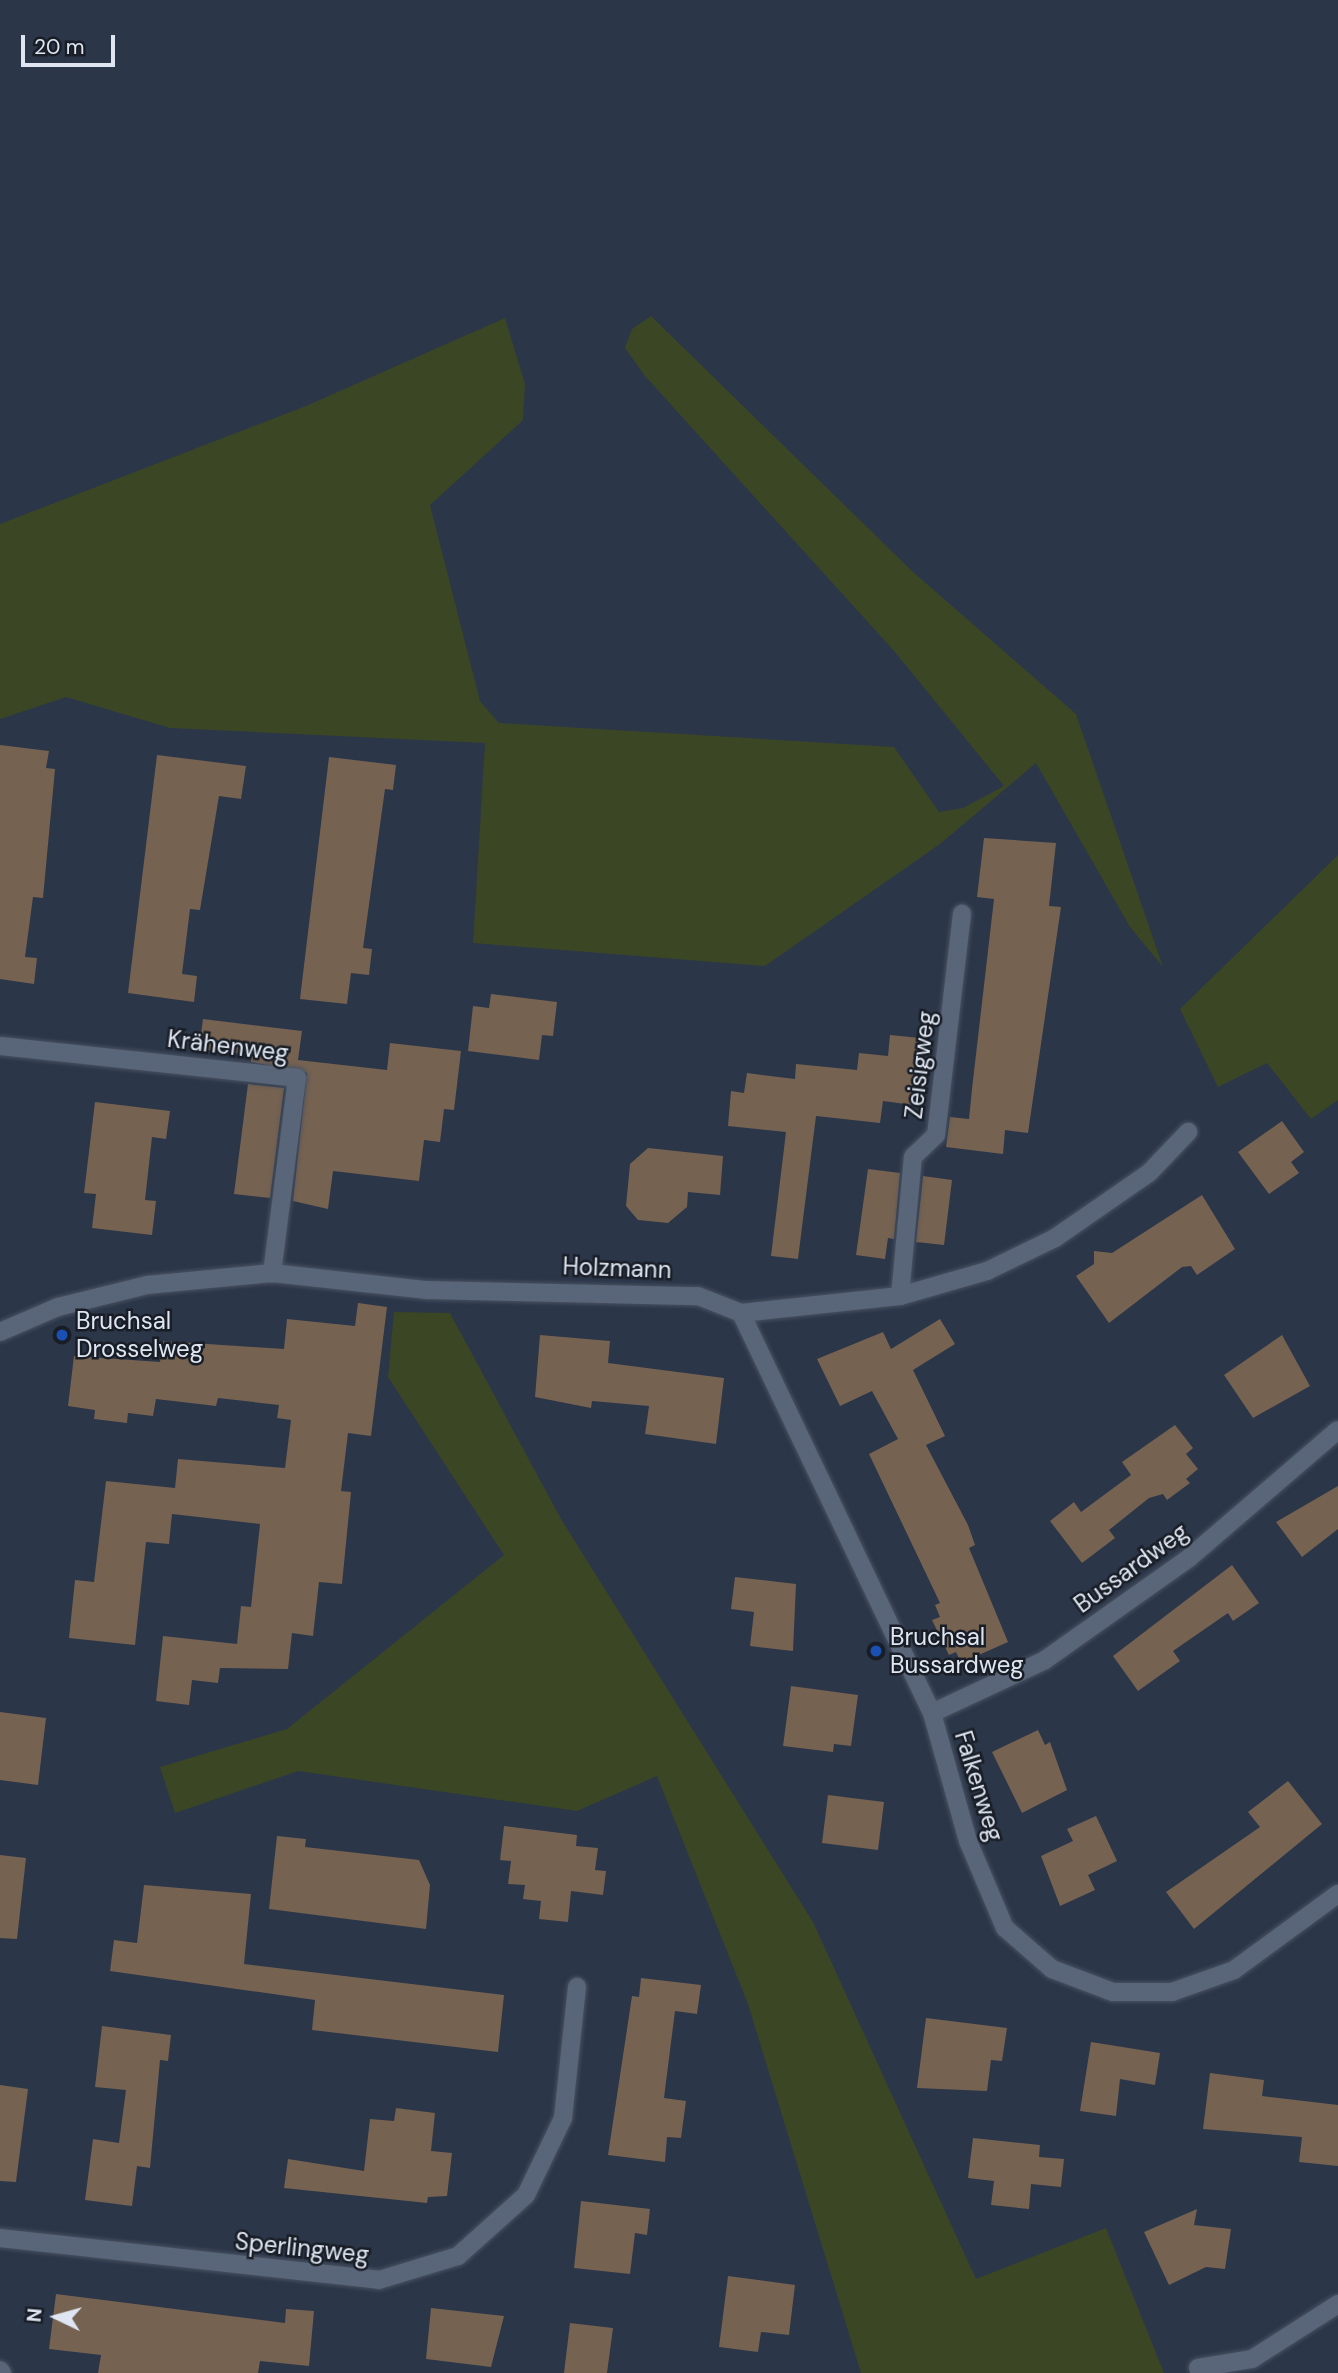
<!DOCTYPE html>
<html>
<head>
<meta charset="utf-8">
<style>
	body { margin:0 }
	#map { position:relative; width:1338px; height:2373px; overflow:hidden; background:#2b3649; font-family:"DM Sans",sans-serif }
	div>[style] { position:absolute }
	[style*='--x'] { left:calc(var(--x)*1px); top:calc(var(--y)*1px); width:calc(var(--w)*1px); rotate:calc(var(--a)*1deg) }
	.green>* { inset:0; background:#3b4625 }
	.building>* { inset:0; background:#756251 }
	.roads { filter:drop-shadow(0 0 2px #485261) drop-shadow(0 0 2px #485261) }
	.minor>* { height:18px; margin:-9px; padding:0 9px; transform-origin:9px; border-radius:9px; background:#596579 }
	.dots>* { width:19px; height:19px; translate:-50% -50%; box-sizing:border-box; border:4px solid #191e26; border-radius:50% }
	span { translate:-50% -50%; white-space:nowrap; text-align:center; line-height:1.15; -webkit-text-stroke:5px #191e26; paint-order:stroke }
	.street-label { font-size:24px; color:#dfe6f2 }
	.poi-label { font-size:24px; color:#dfe6f2 }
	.left { translate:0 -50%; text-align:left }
	.north { position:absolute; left:21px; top:2282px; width:70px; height:70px; -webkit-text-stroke:5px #191e26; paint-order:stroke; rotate:275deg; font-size:19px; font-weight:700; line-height:28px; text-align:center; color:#dfe6f2 }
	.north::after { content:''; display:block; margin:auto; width:24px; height:32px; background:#dfe6f2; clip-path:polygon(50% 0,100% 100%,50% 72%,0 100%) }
	.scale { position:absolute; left:21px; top:35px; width:94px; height:32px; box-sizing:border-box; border:4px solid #dfe6f2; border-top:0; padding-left:9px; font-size:21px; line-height:24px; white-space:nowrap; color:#dfe6f2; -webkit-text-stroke:5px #191e26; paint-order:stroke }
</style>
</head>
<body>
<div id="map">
	<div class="green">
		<div style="clip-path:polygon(651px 316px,913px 572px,1076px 714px,1163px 967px,1130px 927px,1036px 763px,940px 844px,765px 966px,473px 943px,485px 743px,170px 728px,66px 697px,0 719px,0 524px,306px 406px,505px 318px,525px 384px,523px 420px,430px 505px,480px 701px,499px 723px,894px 747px,939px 812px,963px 808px,1004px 786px,895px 652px,645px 376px,625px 348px,632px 329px)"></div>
		<div style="clip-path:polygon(1338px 855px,1338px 1100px,1311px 1119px,1267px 1063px,1218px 1087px,1180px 1009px)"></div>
		<div style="clip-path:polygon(394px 1312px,450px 1313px,561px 1519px,813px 1922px,976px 2279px,1106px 2228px,1164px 2373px,861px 2373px,748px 2004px,657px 1776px,577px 1811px,298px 1771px,175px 1813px,160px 1767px,287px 1729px,504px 1555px,388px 1377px)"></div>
	</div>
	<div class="building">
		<div style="clip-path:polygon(0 745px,49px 751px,46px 768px,55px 769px,43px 898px,33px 897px,25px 957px,37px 958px,34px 984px,0 979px)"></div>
		<div style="clip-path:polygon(157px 755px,246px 766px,241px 799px,219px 796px,200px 910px,190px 909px,182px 974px,197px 976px,194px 1002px,128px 993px)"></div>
		<div style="clip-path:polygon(329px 757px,396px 765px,393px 790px,385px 789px,363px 948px,372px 949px,369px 975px,351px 973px,347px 1004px,300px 999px)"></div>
		<div style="clip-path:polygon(984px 838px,1056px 843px,1049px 906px,1061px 907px,1028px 1133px,1005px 1130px,1003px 1154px,946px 1147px,950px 1117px,969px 1119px,972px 1089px,994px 899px,977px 897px)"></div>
		<div style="clip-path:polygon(491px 994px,557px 1002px,553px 1036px,542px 1035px,539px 1060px,468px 1051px,473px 1006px,489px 1008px)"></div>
		<div style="clip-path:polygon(203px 1019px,302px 1031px,298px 1060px,387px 1070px,390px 1043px,461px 1051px,454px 1110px,444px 1109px,440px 1142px,424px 1140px,419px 1181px,333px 1171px,328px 1209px,293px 1201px,307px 1073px,251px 1062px,251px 1055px,199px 1049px)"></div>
		<div style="clip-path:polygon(890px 1035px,920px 1038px,913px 1105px,883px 1101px,880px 1123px,816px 1116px,798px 1259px,771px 1256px,786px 1132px,728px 1126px,731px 1091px,744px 1093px,747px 1073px,795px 1079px,796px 1064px,857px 1070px,859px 1053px,888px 1056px)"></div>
		<div style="clip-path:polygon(248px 1084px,284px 1088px,270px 1198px,234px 1194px)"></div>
		<div style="clip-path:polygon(95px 1102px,170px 1111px,166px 1139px,152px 1137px,145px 1200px,156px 1201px,152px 1235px,92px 1228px,96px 1194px,84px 1193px)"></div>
		<div style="clip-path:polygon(1282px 1121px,1304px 1152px,1291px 1162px,1299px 1173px,1269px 1194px,1238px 1152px)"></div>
		<div style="clip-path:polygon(648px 1148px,723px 1156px,720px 1195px,688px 1192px,687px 1207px,668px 1223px,638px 1220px,626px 1206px,630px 1164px)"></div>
		<div style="clip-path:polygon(868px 1169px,900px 1173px,894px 1239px,888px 1238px,885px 1259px,856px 1255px)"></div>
		<div style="clip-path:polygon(923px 1176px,952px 1180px,944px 1245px,916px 1242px)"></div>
		<div style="clip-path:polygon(1202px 1195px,1235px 1249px,1197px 1275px,1191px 1266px,1182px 1267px,1109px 1323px,1076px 1276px,1094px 1264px,1094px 1251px,1112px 1253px)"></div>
		<div style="clip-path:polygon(358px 1303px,387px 1307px,371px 1436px,348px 1433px,341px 1491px,351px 1492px,342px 1584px,319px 1582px,313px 1636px,292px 1633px,288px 1669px,220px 1668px,218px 1683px,192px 1680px,189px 1705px,156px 1701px,163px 1636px,237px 1644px,241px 1606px,251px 1607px,260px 1524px,172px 1514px,169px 1544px,146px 1542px,135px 1645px,69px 1638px,75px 1580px,94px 1582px,106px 1481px,175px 1488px,178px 1459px,285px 1468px,291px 1420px,277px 1418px,279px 1405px,218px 1398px,216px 1406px,156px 1399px,153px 1416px,128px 1413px,127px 1423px,94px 1419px,95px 1410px,68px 1406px,74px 1356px,160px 1362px,163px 1341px,284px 1349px,287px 1319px,355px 1326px)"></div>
		<div style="clip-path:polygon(940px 1319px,955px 1344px,913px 1370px,945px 1436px,926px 1445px,968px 1525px,975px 1545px,969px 1548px,1008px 1642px,961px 1663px,956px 1652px,949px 1655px,932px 1620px,940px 1617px,935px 1605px,940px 1603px,869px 1454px,898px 1439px,872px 1391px,840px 1406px,817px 1359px,883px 1332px,891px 1349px)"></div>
		<div style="clip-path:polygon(540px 1335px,610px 1341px,608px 1363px,724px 1378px,716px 1444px,645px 1434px,649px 1406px,592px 1401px,591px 1408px,535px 1397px)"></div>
		<div style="clip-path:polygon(1282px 1335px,1310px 1386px,1253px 1418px,1224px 1375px)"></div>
		<div style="clip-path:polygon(1175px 1425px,1193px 1448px,1186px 1454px,1198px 1469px,1186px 1479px,1190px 1483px,1167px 1500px,1163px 1494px,1149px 1498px,1109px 1530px,1115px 1538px,1082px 1563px,1050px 1521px,1074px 1502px,1081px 1512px,1131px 1475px,1122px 1462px)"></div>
		<div style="clip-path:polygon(1338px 1486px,1338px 1529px,1302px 1557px,1276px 1522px)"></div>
		<div style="clip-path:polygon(1232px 1565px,1259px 1603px,1233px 1621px,1228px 1613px,1173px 1651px,1180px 1661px,1138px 1691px,1113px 1656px)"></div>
		<div style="clip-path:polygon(735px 1577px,796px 1584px,793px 1651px,750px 1646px,754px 1612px,731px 1609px)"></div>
		<div style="clip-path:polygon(791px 1686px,858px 1695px,851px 1746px,834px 1744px,833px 1752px,783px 1746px)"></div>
		<div style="clip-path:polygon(0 1712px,46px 1718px,38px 1785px,0 1780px)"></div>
		<div style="clip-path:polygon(1038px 1730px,1045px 1745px,1050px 1742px,1067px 1790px,1022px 1813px,992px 1752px)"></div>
		<div style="clip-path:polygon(1288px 1781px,1322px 1824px,1194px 1929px,1166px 1892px,1260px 1827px,1248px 1812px)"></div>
		<div style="clip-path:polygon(828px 1795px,884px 1802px,878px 1850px,822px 1843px)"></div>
		<div style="clip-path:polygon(1096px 1816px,1117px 1861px,1088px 1875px,1095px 1890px,1060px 1906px,1041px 1856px,1073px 1841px,1067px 1829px)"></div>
		<div style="clip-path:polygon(504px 1826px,577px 1835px,576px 1846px,598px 1848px,595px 1870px,606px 1871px,603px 1895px,571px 1891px,568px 1922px,539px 1919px,541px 1901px,523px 1899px,525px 1885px,508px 1884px,511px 1861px,500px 1860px)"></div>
		<div style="clip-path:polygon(277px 1836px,306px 1839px,305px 1847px,419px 1860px,430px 1885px,426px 1929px,269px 1909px)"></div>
		<div style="clip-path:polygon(0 1855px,26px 1858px,17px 1939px,0 1938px)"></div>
		<div style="clip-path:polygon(144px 1885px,251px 1894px,244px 1964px,504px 1995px,498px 2052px,312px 2030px,315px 2000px,110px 1971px,114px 1940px,137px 1943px)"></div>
		<div style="clip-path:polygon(641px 1978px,701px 1985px,697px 2014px,675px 2011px,664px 2098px,686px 2101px,681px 2138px,667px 2137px,665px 2162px,608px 2155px,632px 1996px,639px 1997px)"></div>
		<div style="clip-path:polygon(926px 2018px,1007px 2028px,1002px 2061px,991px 2060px,987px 2091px,917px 2088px)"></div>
		<div style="clip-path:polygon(102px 2026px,171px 2035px,168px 2061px,160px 2060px,150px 2168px,137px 2166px,132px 2206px,85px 2200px,93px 2139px,119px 2143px,126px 2090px,95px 2087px)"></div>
		<div style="clip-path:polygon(1091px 2042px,1160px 2053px,1155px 2085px,1120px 2079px,1116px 2116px,1080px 2111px)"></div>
		<div style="clip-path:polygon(1210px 2073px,1264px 2080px,1262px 2096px,1338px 2105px,1338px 2166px,1299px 2162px,1302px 2137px,1203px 2129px)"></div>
		<div style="clip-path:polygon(0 2085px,28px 2089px,16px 2182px,0 2181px)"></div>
		<div style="clip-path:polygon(396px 2108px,435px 2113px,431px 2151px,452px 2153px,447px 2196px,428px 2197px,427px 2203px,284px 2188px,288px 2159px,364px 2171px,370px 2119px,394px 2121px)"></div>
		<div style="clip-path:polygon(973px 2138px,1040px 2145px,1039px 2157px,1064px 2159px,1061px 2187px,1031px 2184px,1029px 2209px,991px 2205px,994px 2181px,968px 2178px)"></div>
		<div style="clip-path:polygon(581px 2201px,650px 2209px,647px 2235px,635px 2233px,630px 2274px,574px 2268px)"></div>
		<div style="clip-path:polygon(1197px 2209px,1194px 2225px,1231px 2229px,1225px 2269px,1206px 2267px,1169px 2285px,1144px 2232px)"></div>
		<div style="clip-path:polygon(728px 2276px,795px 2285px,789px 2335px,761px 2332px,758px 2352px,719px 2347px)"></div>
		<div style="clip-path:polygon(56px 2294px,285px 2323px,286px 2309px,314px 2311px,309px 2366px,260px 2361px,258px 2373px,98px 2373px,101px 2355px,49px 2349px)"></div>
		<div style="clip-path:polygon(431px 2308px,504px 2316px,491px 2367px,426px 2359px)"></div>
		<div style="clip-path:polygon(570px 2323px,613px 2328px,607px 2373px,564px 2373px)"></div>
	</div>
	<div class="roads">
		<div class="minor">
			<div style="--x:0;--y:1046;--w:299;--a:6.1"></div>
			<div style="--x:297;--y:1078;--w:197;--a:97.3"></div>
			<div style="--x:900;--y:1296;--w:140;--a:-84.7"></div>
			<div style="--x:913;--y:1157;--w:32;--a:-44"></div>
			<div style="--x:936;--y:1135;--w:223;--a:-83.3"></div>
			<div style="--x:741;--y:1313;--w:443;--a:64.5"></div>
			<div style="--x:932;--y:1713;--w:133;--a:74.3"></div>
			<div style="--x:968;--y:1841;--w:95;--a:67"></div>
			<div style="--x:1005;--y:1928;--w:62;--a:41.1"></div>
			<div style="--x:1052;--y:1969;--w:65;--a:20.7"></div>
			<div style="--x:1113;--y:1992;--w:59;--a:0"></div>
			<div style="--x:1172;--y:1992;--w:66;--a:-19.5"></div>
			<div style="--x:1234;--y:1970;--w:129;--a:-36.2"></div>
			<div style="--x:0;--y:1332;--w:63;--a:-23.3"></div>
			<div style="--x:58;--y:1307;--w:92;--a:-13.9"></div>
			<div style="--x:147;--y:1285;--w:126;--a:-5.5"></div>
			<div style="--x:272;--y:1273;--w:156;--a:6.3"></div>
			<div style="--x:427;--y:1290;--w:271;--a:1.3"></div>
			<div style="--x:698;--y:1296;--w:46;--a:21.6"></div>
			<div style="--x:741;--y:1313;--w:160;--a:-6.1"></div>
			<div style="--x:900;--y:1296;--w:91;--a:-16"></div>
			<div style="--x:987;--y:1271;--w:76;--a:-25.9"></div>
			<div style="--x:1055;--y:1238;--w:114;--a:-34.7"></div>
			<div style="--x:1149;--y:1173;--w:57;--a:-46.4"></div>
			<div style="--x:932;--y:1713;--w:125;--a:-25.1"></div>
			<div style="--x:1045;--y:1660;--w:176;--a:-35.3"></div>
			<div style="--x:1189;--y:1558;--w:196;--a:-40.7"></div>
			<div style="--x:0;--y:2238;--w:381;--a:6.3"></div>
			<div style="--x:379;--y:2280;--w:83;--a:-16.9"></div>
			<div style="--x:458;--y:2256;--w:91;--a:-41.9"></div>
			<div style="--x:526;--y:2195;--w:85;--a:-64.3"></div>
			<div style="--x:563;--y:2118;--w:132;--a:-83.9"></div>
			<div style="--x:1198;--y:2368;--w:55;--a:-9.5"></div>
			<div style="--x:1252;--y:2359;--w:102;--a:-32.6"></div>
			<div style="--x:0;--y:2370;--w:4;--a:56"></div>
		</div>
	</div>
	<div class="dots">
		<div style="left:62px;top:1335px;background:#1a4fb4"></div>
		<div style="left:876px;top:1651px;background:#1a4fb4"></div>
	</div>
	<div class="street-label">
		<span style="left:228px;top:1046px;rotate:7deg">Krähenweg</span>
		<span style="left:920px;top:1065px;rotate:-83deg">Zeisigweg</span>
		<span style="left:617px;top:1268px;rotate:2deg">Holzmann</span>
		<span style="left:1131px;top:1568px;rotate:-36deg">Bussardweg</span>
		<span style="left:979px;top:1786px;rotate:73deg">Falkenweg</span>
		<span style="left:302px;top:2248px;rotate:6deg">Sperlingweg</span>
	</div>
	<div class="poi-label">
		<span class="left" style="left:76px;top:1335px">Bruchsal<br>Drosselweg</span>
		<span class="left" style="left:890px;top:1651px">Bruchsal<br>Bussardweg</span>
	</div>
	<div class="north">N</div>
	<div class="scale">20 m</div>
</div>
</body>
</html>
